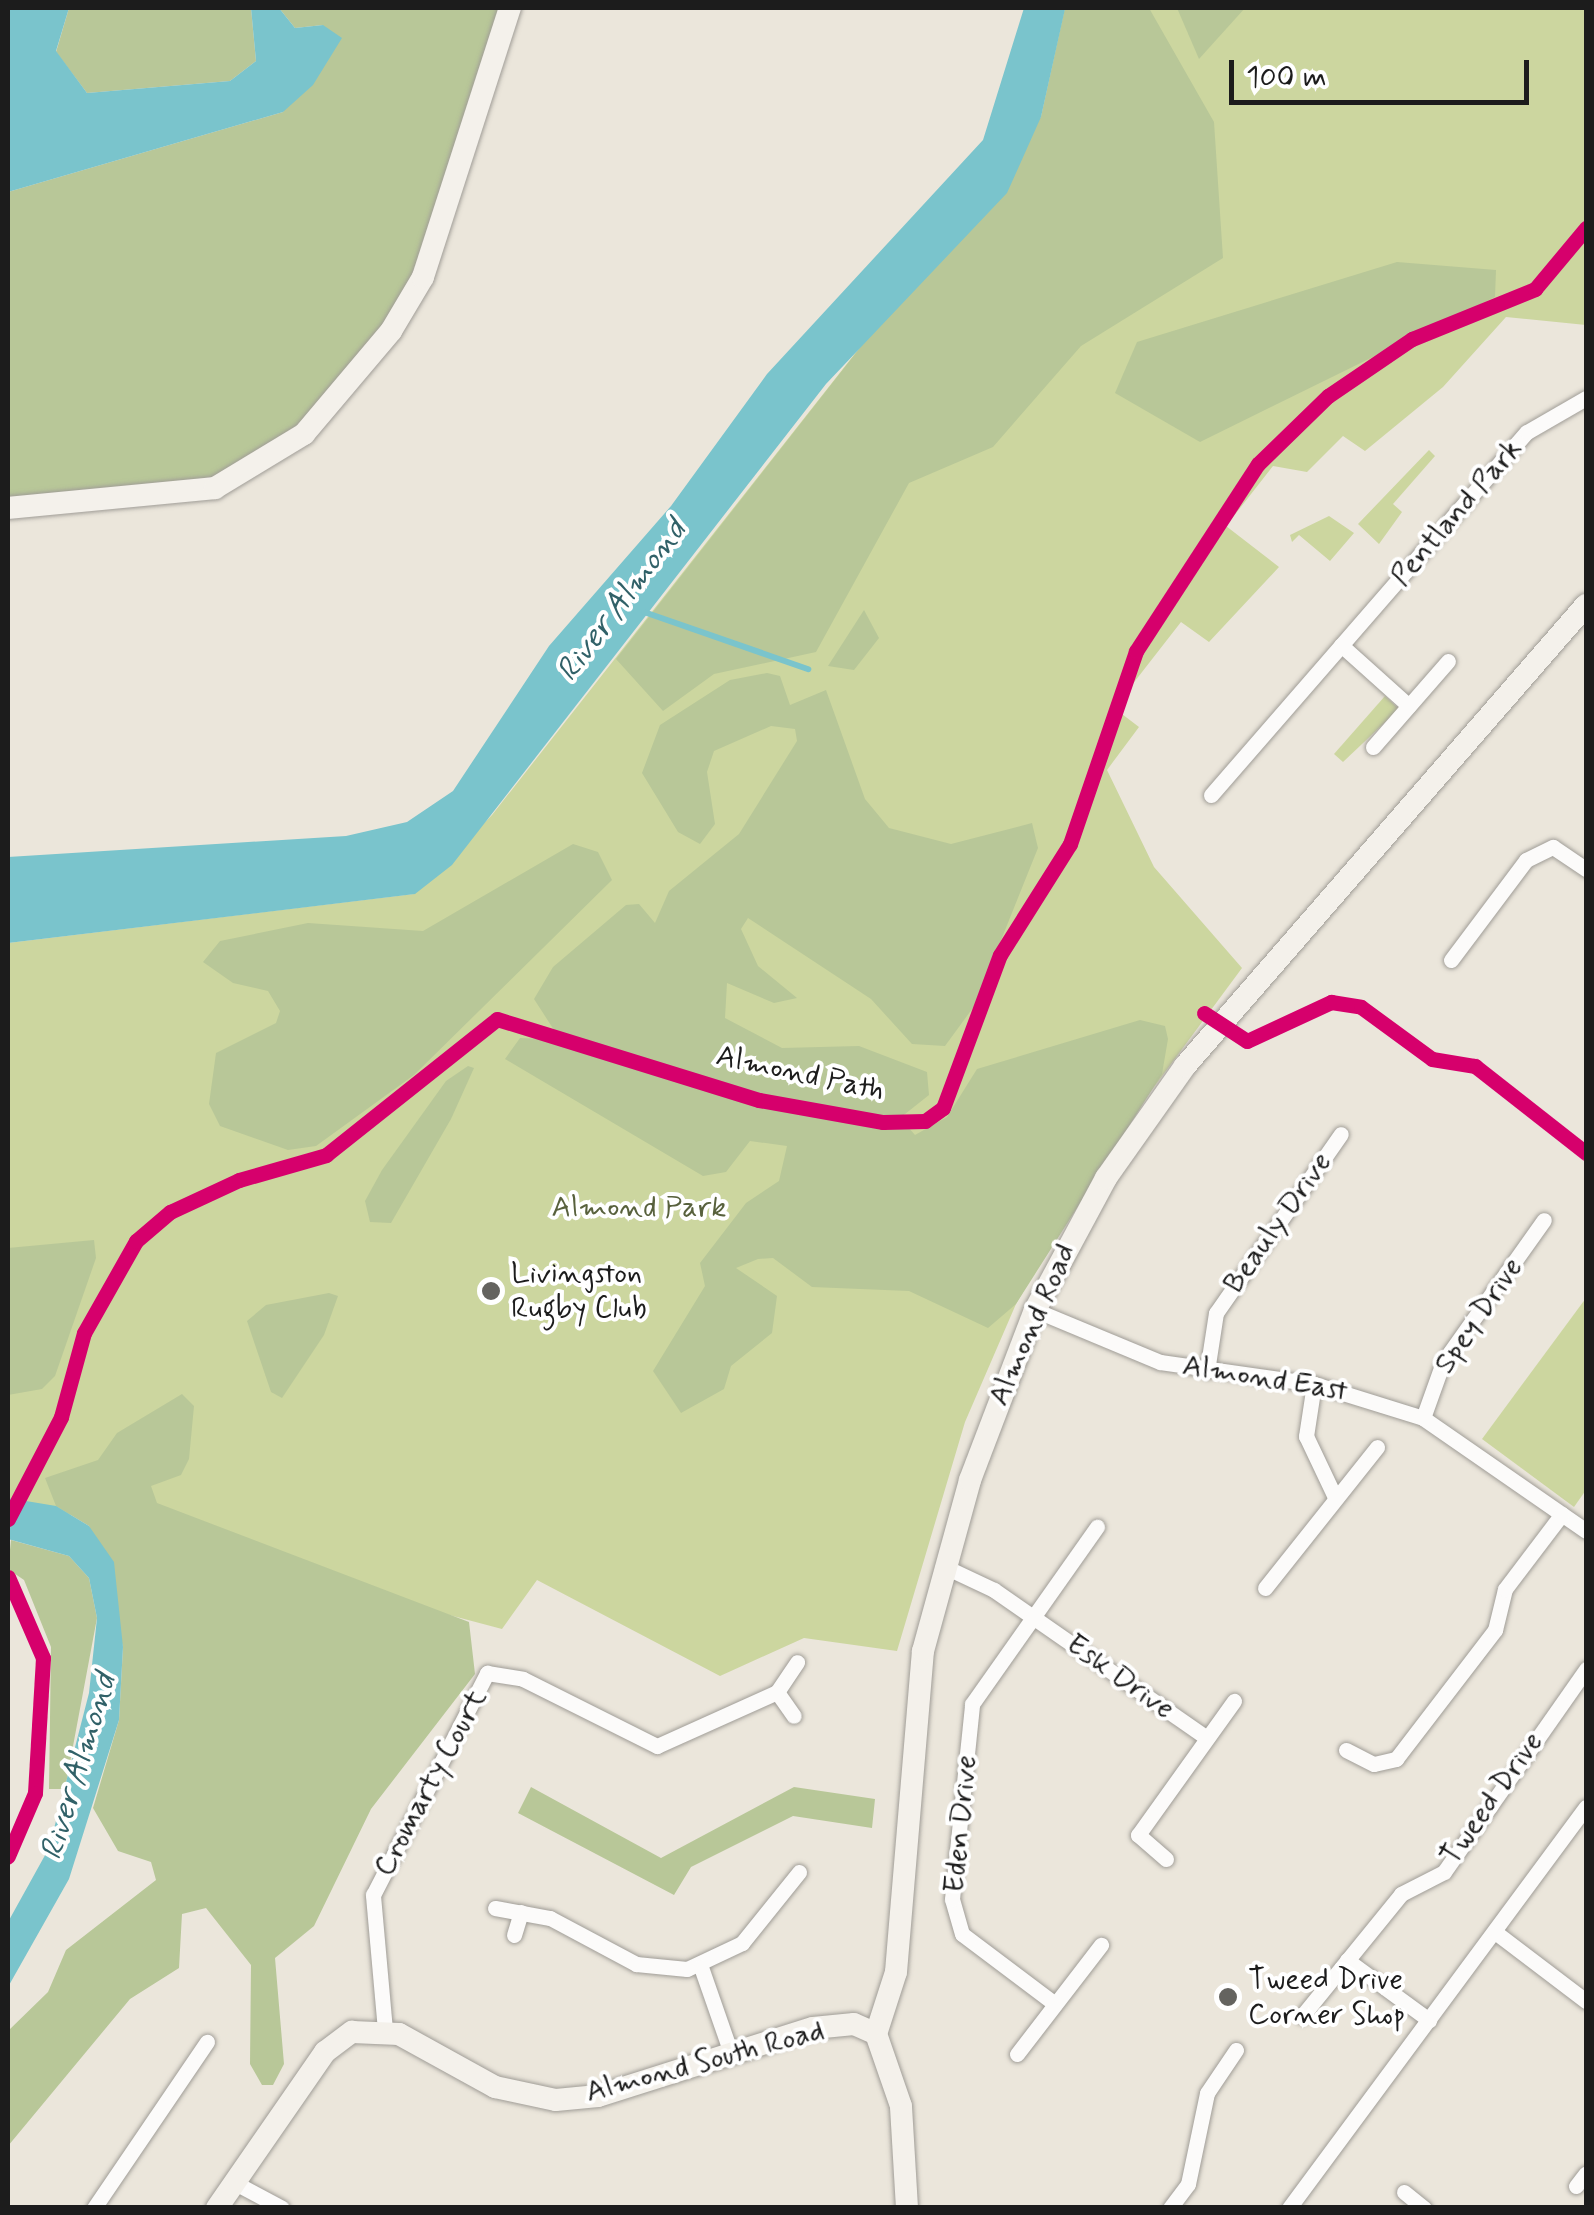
<!DOCTYPE html>
<html>
<head>
<meta charset="utf-8">
<style>
	body { margin:0 }
	#map { position:relative; width:1594px; height:2215px; overflow:hidden; background:#ebe6db; font-family:Mynerve,sans-serif }
	div>[style] { position:absolute }
	[style*='--x'] { left:calc(var(--x)*1px); top:calc(var(--y)*1px); width:calc(var(--w)*1px); rotate:calc(var(--a)*1deg) }
	.green>* { inset:0; background:#ccd69f }
	.forest>* { inset:0; background:#b8c798 }
	.water>* { inset:0; background:#7ac4cc }
	.stream>* { height:6px; margin:-3px; padding:0 3px; transform-origin:3px; border-radius:3px; background:#7ac4cc }
	.roads { filter:drop-shadow(0 0 2px #a09d97) drop-shadow(0 0 2px #a09d97) }
	.street>* { height:15px; margin:-7.5px; padding:0 7.5px; transform-origin:7.5px; border-radius:7.5px; background:#fcfbfa }
	.secondary>* { height:22px; margin:-11px; padding:0 11px; transform-origin:11px; border-radius:11px; background:#f4f1eb }
	.cycleway>* { height:15px; margin:-7.5px; padding:0 7.5px; transform-origin:7.5px; border-radius:7.5px; background:#d6006c }
	.dots>* { width:28px; height:28px; translate:-50% -50%; box-sizing:border-box; border:5px solid #fff; border-radius:50% }
	span { translate:-50% -50%; white-space:nowrap; text-align:center; line-height:1.15; -webkit-text-stroke:8px #fff; paint-order:stroke }
	.street-label { font-size:30px; color:#1c1c1c }
	.park-label { font-size:30px; color:#58613d }
	.poi-label { font-size:30px; color:#1c1c1c }
	.left { translate:0 -50%; text-align:left }
	.water-label { font-size:32px; color:#316168; font-style:italic }
	.frame { position:absolute; inset:0; border:10px solid #1c1c1c; pointer-events:none }
	.scale { position:absolute; left:1229px; top:60px; width:300px; height:45px; box-sizing:border-box; border:5px solid #1c1c1c; border-top:0; padding-left:12px; font-size:30px; line-height:35px; white-space:nowrap; color:#1c1c1c; -webkit-text-stroke:8px #fff; paint-order:stroke }
</style>
</head>
<body>
<div id="map">
	<div class="green">
		<div style="clip-path:polygon(1065px 8px,1586px 8px,1586px 325px,1506px 317px,1443px 387px,1365px 451px,1343px 436px,1307px 472px,1273px 466px,1226px 526px,1279px 567px,1209px 642px,1181px 622px,1114px 708px,1139px 727px,1107px 770px,1154px 867px,1242px 968px,1103px 1156px,1016px 1304px,965px 1422px,897px 1651px,804px 1638px,720px 1676px,537px 1580px,502px 1629px,8px 1498px,8px 943px,414px 894px,492px 815px,1041px 117px)"></div>
		<div style="clip-path:polygon(1429px 450px,1435px 456px,1393px 504px,1402px 512px,1379px 544px,1358px 524px)"></div>
		<div style="clip-path:polygon(1329px 516px,1354px 533px,1330px 561px,1299px 535px,1292px 542px,1290px 535px)"></div>
		<div style="clip-path:polygon(1385px 696px,1399px 709px,1343px 762px,1334px 754px)"></div>
		<div style="clip-path:polygon(1586px 1298px,1586px 1490px,1574px 1507px,1482px 1439px)"></div>
	</div>
	<div class="forest">
		<div style="clip-path:polygon(69px 8px,251px 8px,256px 61px,230px 81px,87px 93px,56px 52px)"></div>
		<div style="clip-path:polygon(279px 8px,510px 8px,391px 331px,257px 470px,8px 508px,8px 192px,283px 112px,323px 25px,295px 28px)"></div>
		<div style="clip-path:polygon(1065px 8px,1149px 8px,1214px 122px,1223px 258px,1081px 346px,993px 447px,909px 483px,816px 652px,714px 674px,663px 711px,616px 659px,1041px 117px)"></div>
		<div style="clip-path:polygon(1177px 8px,1245px 8px,1199px 59px)"></div>
		<div style="clip-path:polygon(1397px 262px,1496px 270px,1495px 297px,1200px 442px,1115px 393px,1137px 342px)"></div>
		<div style="clip-path:polygon(864px 610px,879px 638px,854px 670px,828px 666px)"></div>
		<div style="clip-path:polygon(767px 673px,780px 676px,790px 705px,826px 690px,865px 799px,889px 828px,951px 844px,1032px 823px,1038px 848px,975px 1005px,945px 1046px,912px 1044px,871px 999px,748px 918px,741px 929px,758px 966px,797px 998px,774px 1003px,727px 983px,725px 1018px,782px 1048px,859px 1046px,927px 1072px,929px 1095px,900px 1118px,915px 1135px,947px 1117px,977px 1069px,1140px 1020px,1165px 1026px,1168px 1039px,1162px 1074px,1016px 1304px,988px 1328px,909px 1291px,812px 1287px,773px 1258px,758px 1259px,736px 1268px,777px 1296px,772px 1333px,731px 1366px,724px 1389px,681px 1413px,653px 1371px,705px 1286px,700px 1263px,746px 1203px,779px 1181px,787px 1146px,750px 1141px,726px 1172px,703px 1176px,505px 1059px,520px 1038px,546px 1039px,554px 1030px,534px 999px,553px 967px,626px 905px,639px 904px,655px 923px,669px 891px,739px 834px,797px 741px,795px 729px,771px 726px,714px 751px,707px 772px,715px 824px,700px 844px,678px 832px,642px 773px,660px 725px,730px 680px)"></div>
		<div style="clip-path:polygon(573px 844px,598px 852px,612px 880px,414px 1075px,316px 1146px,288px 1150px,220px 1126px,209px 1104px,216px 1053px,276px 1023px,280px 1011px,268px 991px,233px 983px,203px 962px,220px 941px,308px 923px,423px 931px)"></div>
		<div style="clip-path:polygon(468px 1066px,474px 1068px,451px 1119px,391px 1223px,370px 1222px,365px 1201px,382px 1170px,446px 1081px)"></div>
		<div style="clip-path:polygon(94px 1240px,96px 1258px,55px 1376px,42px 1389px,8px 1395px,8px 1248px)"></div>
		<div style="clip-path:polygon(329px 1293px,338px 1296px,324px 1335px,282px 1398px,271px 1392px,247px 1321px,266px 1305px)"></div>
		<div style="clip-path:polygon(182px 1394px,194px 1406px,189px 1459px,181px 1475px,151px 1486px,157px 1503px,469px 1622px,475px 1674px,371px 1809px,314px 1926px,275px 1958px,284px 2064px,273px 2085px,262px 2085px,250px 2064px,251px 1965px,206px 1908px,182px 1914px,179px 1968px,130px 1999px,8px 2146px,8px 2031px,48px 1992px,66px 1950px,156px 1880px,151px 1862px,118px 1851px,93px 1808px,119px 1720px,123px 1647px,89px 1526px,56px 1506px,45px 1478px,98px 1460px,117px 1433px)"></div>
		<div style="clip-path:polygon(11px 1540px,69px 1556px,89px 1578px,97px 1618px,65px 1789px,49px 1789px,51px 1647px,24px 1580px,8px 1569px)"></div>
		<div style="clip-path:polygon(531px 1787px,661px 1858px,794px 1787px,875px 1799px,872px 1828px,793px 1816px,691px 1867px,674px 1895px,518px 1813px)"></div>
	</div>
	<div class="water">
		<div style="clip-path:polygon(8px 8px,69px 8px,56px 51px,87px 93px,230px 81px,256px 61px,251px 8px,279px 8px,295px 28px,323px 25px,342px 38px,313px 85px,283px 112px,8px 192px)"></div>
		<div style="clip-path:polygon(1024px 8px,1065px 9px,1041px 117px,1007px 193px,826px 384px,452px 865px,415px 894px,8px 943px,8px 857px,346px 836px,407px 822px,453px 791px,549px 646px,671px 506px,767px 374px,983px 140px)"></div>
		<div style="clip-path:polygon(8px 1498px,56px 1506px,89px 1526px,114px 1562px,123px 1647px,119px 1720px,69px 1879px,8px 1987px,8px 1922px,49px 1848px,89px 1693px,97px 1618px,89px 1578px,69px 1556px,8px 1539px)"></div>
	</div>
	<div class="stream">
		<div style="--x:644;--y:612;--w:174;--a:19.2"></div>
	</div>
	<div class="roads">
		<div class="street">
			<div style="--x:1341;--y:645;--w:91;--a:41.9"></div>
			<div style="--x:1373;--y:747;--w:114;--a:-48.9"></div>
			<div style="--x:1211;--y:795;--w:481;--a:-49"></div>
			<div style="--x:1527;--y:432;--w:68;--a:-30"></div>
			<div style="--x:1451;--y:960;--w:125;--a:-53.1"></div>
			<div style="--x:1526;--y:860;--w:30;--a:-26"></div>
			<div style="--x:1553;--y:847;--w:40;--a:34"></div>
			<div style="--x:1035;--y:1310;--w:135;--a:22.6"></div>
			<div style="--x:1160;--y:1362;--w:156;--a:8.1"></div>
			<div style="--x:1314;--y:1384;--w:114;--a:17.3"></div>
			<div style="--x:1423;--y:1418;--w:198;--a:34.7"></div>
			<div style="--x:1207;--y:1371;--w:59;--a:-81.2"></div>
			<div style="--x:1216;--y:1313;--w:218;--a:-55.1"></div>
			<div style="--x:1314;--y:1384;--w:53;--a:98.7"></div>
			<div style="--x:1306;--y:1436;--w:68;--a:64.6"></div>
			<div style="--x:1423;--y:1418;--w:59;--a:-70.3"></div>
			<div style="--x:1443;--y:1362;--w:174;--a:-54.6"></div>
			<div style="--x:943;--y:1566;--w:56;--a:25.2"></div>
			<div style="--x:994;--y:1590;--w:259;--a:34.8"></div>
			<div style="--x:1265;--y:1588;--w:180;--a:-51.5"></div>
			<div style="--x:777;--y:1692;--w:29;--a:55"></div>
			<div style="--x:1346;--y:1750;--w:31;--a:27"></div>
			<div style="--x:1374;--y:1764;--w:23;--a:-13"></div>
			<div style="--x:1396;--y:1759;--w:163;--a:-52.5"></div>
			<div style="--x:1495;--y:1630;--w:42;--a:-76.3"></div>
			<div style="--x:1505;--y:1589;--w:94;--a:-52.8"></div>
			<div style="--x:1166;--y:1859;--w:37;--a:-139"></div>
			<div style="--x:1138;--y:1835;--w:165;--a:-54.4"></div>
			<div style="--x:495;--y:1908;--w:56;--a:10.3"></div>
			<div style="--x:550;--y:1918;--w:98;--a:28.1"></div>
			<div style="--x:636;--y:1964;--w:51;--a:5.6"></div>
			<div style="--x:687;--y:1969;--w:61;--a:-25.3"></div>
			<div style="--x:742;--y:1943;--w:91;--a:-51.2"></div>
			<div style="--x:1495;--y:1932;--w:114;--a:37.2"></div>
			<div style="--x:514;--y:1935;--w:24;--a:-73"></div>
			<div style="--x:1347;--y:1960;--w:102;--a:36.2"></div>
			<div style="--x:701;--y:1967;--w:94;--a:70.8"></div>
			<div style="--x:1055;--y:2004;--w:116;--a:-143"></div>
			<div style="--x:962;--y:1934;--w:36;--a:-106"></div>
			<div style="--x:952;--y:1899;--w:196;--a:-84.1"></div>
			<div style="--x:972;--y:1704;--w:217;--a:-54.8"></div>
			<div style="--x:1302;--y:2016;--w:157;--a:-50.9"></div>
			<div style="--x:1401;--y:1894;--w:48;--a:-27.1"></div>
			<div style="--x:1444;--y:1872;--w:248;--a:-55"></div>
			<div style="--x:385;--y:2030;--w:136;--a:-95.1"></div>
			<div style="--x:373;--y:1895;--w:250;--a:-62.8"></div>
			<div style="--x:487;--y:1673;--w:36;--a:9"></div>
			<div style="--x:523;--y:1679;--w:150;--a:26.6"></div>
			<div style="--x:657;--y:1746;--w:132;--a:-24.2"></div>
			<div style="--x:777;--y:1692;--w:36;--a:-56"></div>
			<div style="--x:1017;--y:2054;--w:138;--a:-52.4"></div>
			<div style="--x:235;--y:2183;--w:53;--a:28"></div>
			<div style="--x:1576;--y:2186;--w:16;--a:-52"></div>
			<div style="--x:1404;--y:2192;--w:26;--a:39"></div>
			<div style="--x:94;--y:2208;--w:201;--a:-55.8"></div>
			<div style="--x:1170;--y:2208;--w:30;--a:-53"></div>
			<div style="--x:1188;--y:2184;--w:93;--a:-78.2"></div>
			<div style="--x:1207;--y:2093;--w:52;--a:-56"></div>
			<div style="--x:1289;--y:2208;--w:499;--a:-53.5"></div>
		</div>
		<div class="secondary">
			<div style="--x:8;--y:508;--w:208;--a:-5.5"></div>
			<div style="--x:215;--y:488;--w:104;--a:-31.2"></div>
			<div style="--x:304;--y:434;--w:135;--a:-49.8"></div>
			<div style="--x:391;--y:331;--w:63;--a:-59.3"></div>
			<div style="--x:423;--y:277;--w:283;--a:-72.1"></div>
			<div style="--x:217;--y:2208;--w:190;--a:-55.3"></div>
			<div style="--x:325;--y:2052;--w:34;--a:-37"></div>
			<div style="--x:352;--y:2032;--w:47;--a:2.4"></div>
			<div style="--x:399;--y:2034;--w:110;--a:28.9"></div>
			<div style="--x:495;--y:2087;--w:62;--a:12"></div>
			<div style="--x:556;--y:2100;--w:42;--a:-5.4"></div>
			<div style="--x:598;--y:2096;--w:225;--a:-17.6"></div>
			<div style="--x:813;--y:2028;--w:41;--a:-5.6"></div>
			<div style="--x:854;--y:2024;--w:24;--a:24"></div>
			<div style="--x:907;--y:2208;--w:102;--a:-93.4"></div>
			<div style="--x:901;--y:2106;--w:76;--a:-109.1"></div>
			<div style="--x:876;--y:2034;--w:65;--a:-72.1"></div>
			<div style="--x:896;--y:1972;--w:322;--a:-85.2"></div>
			<div style="--x:923;--y:1651;--w:177;--a:-74.6"></div>
			<div style="--x:970;--y:1480;--w:182;--a:-69.1"></div>
			<div style="--x:1035;--y:1310;--w:150;--a:-61.7"></div>
			<div style="--x:1106;--y:1178;--w:137;--a:-54.8"></div>
			<div style="--x:1185;--y:1066;--w:611;--a:-48.98"></div>
		</div>
	</div>
	<div class="cycleway">
		<div style="--x:1204;--y:1013;--w:51;--a:33.1"></div>
		<div style="--x:1247;--y:1041;--w:93;--a:-24.9"></div>
		<div style="--x:1331;--y:1002;--w:30;--a:9"></div>
		<div style="--x:1361;--y:1007;--w:88;--a:36.2"></div>
		<div style="--x:1432;--y:1059;--w:44;--a:9.2"></div>
		<div style="--x:1475;--y:1066;--w:141;--a:38.1"></div>
		<div style="--x:8;--y:1519;--w:115;--a:-62.5"></div>
		<div style="--x:61;--y:1417;--w:87;--a:-74.7"></div>
		<div style="--x:84;--y:1333;--w:106;--a:-60.5"></div>
		<div style="--x:136;--y:1241;--w:45;--a:-40.5"></div>
		<div style="--x:170;--y:1212;--w:76;--a:-24.9"></div>
		<div style="--x:239;--y:1180;--w:91;--a:-16"></div>
		<div style="--x:326;--y:1155;--w:218;--a:-38.5"></div>
		<div style="--x:497;--y:1019;--w:274;--a:17.2"></div>
		<div style="--x:759;--y:1100;--w:126;--a:10.1"></div>
		<div style="--x:883;--y:1122;--w:42;--a:-1.4"></div>
		<div style="--x:925;--y:1121;--w:22;--a:-36"></div>
		<div style="--x:943;--y:1108;--w:163;--a:-69.6"></div>
		<div style="--x:1000;--y:955;--w:131;--a:-57.8"></div>
		<div style="--x:1070;--y:844;--w:204;--a:-71.1"></div>
		<div style="--x:1136;--y:651;--w:223;--a:-56.9"></div>
		<div style="--x:1258;--y:464;--w:98;--a:-44.2"></div>
		<div style="--x:1328;--y:396;--w:102;--a:-34.2"></div>
		<div style="--x:1412;--y:339;--w:133;--a:-22.1"></div>
		<div style="--x:1535;--y:289;--w:80;--a:-50.1"></div>
		<div style="--x:8;--y:1577;--w:88;--a:66.6"></div>
		<div style="--x:43;--y:1658;--w:135;--a:93.4"></div>
		<div style="--x:35;--y:1793;--w:69;--a:113.2"></div>
	</div>
	<div class="dots">
		<div style="left:491px;top:1291px;background:#64635f"></div>
		<div style="left:1228px;top:1997px;background:#64635f"></div>
	</div>
	<div class="street-label">
		<span style="left:1457px;top:513px;rotate:-49deg">Pentland Park</span>
		<span style="left:800px;top:1074px;rotate:12deg">Almond Path</span>
		<span style="left:1278px;top:1223px;rotate:-55deg">Beauly Drive</span>
		<span style="left:1479px;top:1316px;rotate:-56deg">Spey Drive</span>
		<span style="left:1033px;top:1325px;rotate:-66deg">Almond Road</span>
		<span style="left:1265px;top:1379px;rotate:9deg">Almond East</span>
		<span style="left:1120px;top:1677px;rotate:35deg">Esk Drive</span>
		<span style="left:431px;top:1783px;rotate:-62deg">Cromarty Court</span>
		<span style="left:1492px;top:1799px;rotate:-55deg">Tweed Drive</span>
		<span style="left:961px;top:1824px;rotate:-85deg">Eden Drive</span>
		<span style="left:705px;top:2062px;rotate:-15deg">Almond South Road</span>
	</div>
	<div class="park-label">
		<span style="left:639px;top:1208px">Almond Park</span>
	</div>
	<div class="poi-label">
		<span class="left" style="left:511px;top:1291px">Livingston<br>Rugby Club</span>
		<span class="left" style="left:1248px;top:1997px">Tweed Drive<br>Corner Shop</span>
	</div>
	<div class="water-label">
		<span style="left:622px;top:601px;rotate:-53deg">River Almond</span>
		<span style="left:79px;top:1767px;rotate:-73deg">River Almond</span>
	</div>
	<div class="frame"></div>
	<div class="scale">100 m</div>
</div>
</body>
</html>
